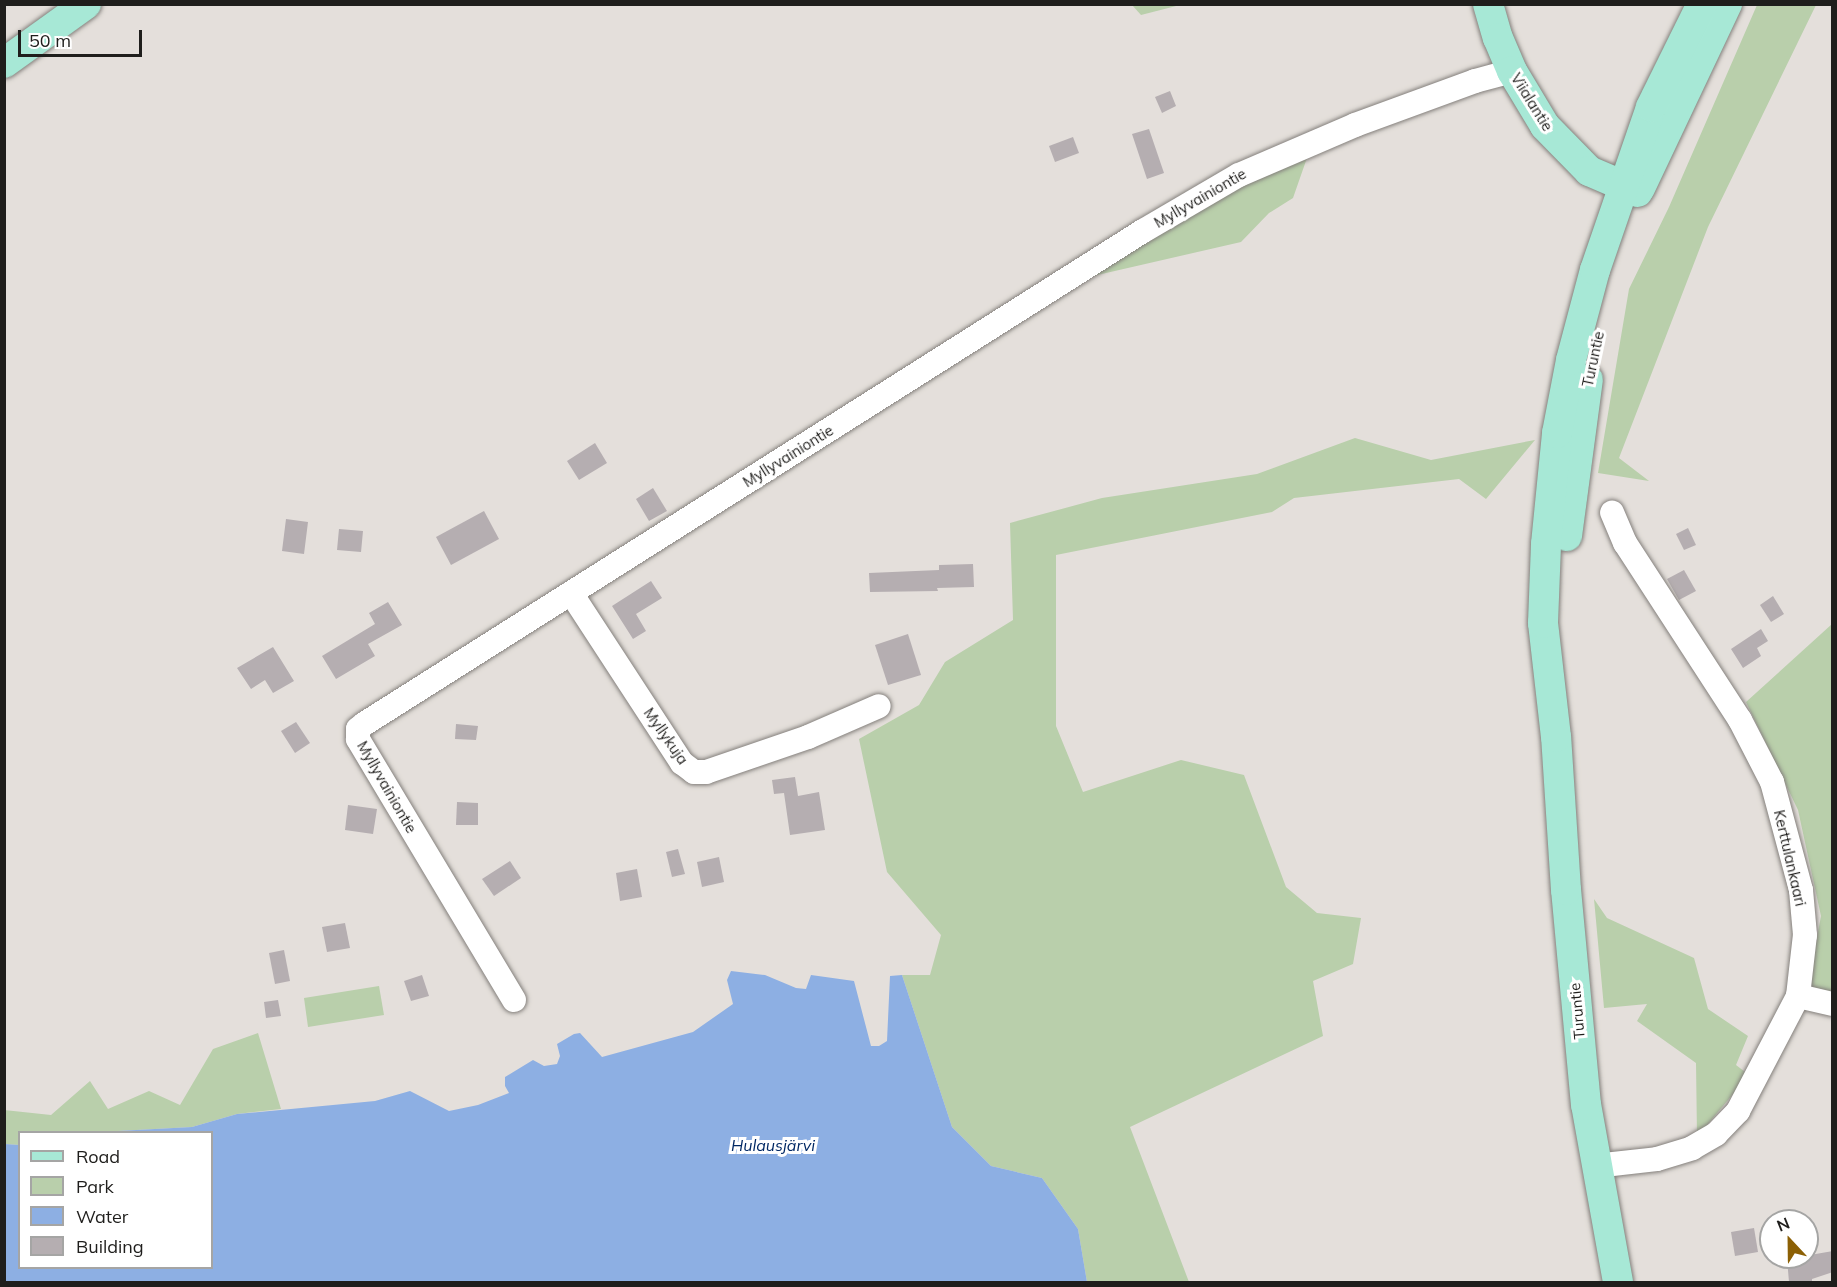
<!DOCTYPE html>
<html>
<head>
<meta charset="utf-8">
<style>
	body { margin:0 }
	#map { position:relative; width:1837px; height:1287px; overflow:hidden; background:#e4dfdb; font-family:Mulish,sans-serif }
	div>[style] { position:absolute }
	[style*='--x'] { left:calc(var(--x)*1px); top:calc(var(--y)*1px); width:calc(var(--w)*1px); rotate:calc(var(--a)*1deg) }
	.green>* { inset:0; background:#b9cfab }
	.water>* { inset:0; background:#8dafe3 }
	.building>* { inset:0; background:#b5aeb1 }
	.roads { filter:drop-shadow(0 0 2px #84807c) drop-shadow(0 0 2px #84807c) }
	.minor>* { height:24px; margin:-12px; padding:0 12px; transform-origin:12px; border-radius:12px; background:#fff }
	.major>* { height:30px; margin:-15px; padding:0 15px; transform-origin:15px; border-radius:15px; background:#a7e8d6 }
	span { translate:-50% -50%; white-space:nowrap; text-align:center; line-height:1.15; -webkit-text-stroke:6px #fff; paint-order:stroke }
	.street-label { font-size:15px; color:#1f1e1c }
	.water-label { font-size:16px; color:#002864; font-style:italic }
	.frame { position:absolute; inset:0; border:6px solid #1f1e1c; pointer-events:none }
	.legend { position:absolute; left:18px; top:1131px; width:195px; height:138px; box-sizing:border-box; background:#fff; border:2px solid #a5a5a4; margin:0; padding:8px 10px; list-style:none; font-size:18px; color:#1f1e1c }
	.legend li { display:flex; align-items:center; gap:12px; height:30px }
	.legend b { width:30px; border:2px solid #a5a5a4 }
	.north { position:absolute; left:1759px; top:1209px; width:60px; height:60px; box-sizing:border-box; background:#fff; border:2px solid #a5a5a4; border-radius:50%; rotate:338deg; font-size:16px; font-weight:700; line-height:24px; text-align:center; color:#1f1e1c }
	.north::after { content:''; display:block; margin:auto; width:21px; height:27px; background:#8c6005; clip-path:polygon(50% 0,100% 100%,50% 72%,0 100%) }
	.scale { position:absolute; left:18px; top:30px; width:124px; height:27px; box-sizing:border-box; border:3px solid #1f1e1c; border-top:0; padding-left:8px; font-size:18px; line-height:21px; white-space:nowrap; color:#1f1e1c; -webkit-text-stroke:4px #fff; paint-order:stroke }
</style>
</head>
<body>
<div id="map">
	<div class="green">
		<div style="clip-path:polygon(1132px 5px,1180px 5px,1141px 15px)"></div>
		<div style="clip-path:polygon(1757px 5px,1816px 5px,1708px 227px,1619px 458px,1649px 481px,1598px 473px,1629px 289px,1669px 207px)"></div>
		<div style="clip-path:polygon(1308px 155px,1293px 198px,1269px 213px,1241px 242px,1093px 276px,1204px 204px)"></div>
		<div style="clip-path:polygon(1355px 438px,1431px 460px,1535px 440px,1486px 499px,1459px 479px,1294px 498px,1272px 512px,1056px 555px,1056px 726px,1083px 792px,1181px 760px,1244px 775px,1286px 887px,1317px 913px,1361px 918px,1353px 964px,1313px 981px,1323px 1036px,1130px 1127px,1189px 1282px,1087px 1282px,1078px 1229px,1042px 1178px,991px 1166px,952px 1127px,902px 975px,930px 975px,941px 935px,887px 872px,859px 739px,919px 705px,945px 662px,1013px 620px,1010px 523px,1102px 498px,1257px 474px)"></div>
		<div style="clip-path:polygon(1832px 624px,1832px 1006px,1804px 1007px,1821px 916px,1798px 810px,1746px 702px)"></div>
		<div style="clip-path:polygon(1594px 899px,1607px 918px,1694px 958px,1708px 1009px,1748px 1036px,1736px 1065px,1749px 1075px,1697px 1137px,1696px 1063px,1637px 1021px,1647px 1004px,1604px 1008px)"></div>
		<div style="clip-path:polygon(379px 986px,384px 1015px,308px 1027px,304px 998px)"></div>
		<div style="clip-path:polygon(258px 1033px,281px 1109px,237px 1114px,192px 1127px,99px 1132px,20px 1132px,19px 1145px,5px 1144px,4px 1110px,51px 1115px,90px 1081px,108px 1109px,149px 1091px,180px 1105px,213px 1049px)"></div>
	</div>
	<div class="water">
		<div style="clip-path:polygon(731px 971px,765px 975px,796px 988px,806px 989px,811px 975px,854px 981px,871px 1046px,879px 1046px,887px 1041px,890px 976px,902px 975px,952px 1127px,991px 1166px,1042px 1178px,1078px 1229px,1087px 1282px,5px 1282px,5px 1144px,19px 1145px,20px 1268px,212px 1268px,212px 1132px,99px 1132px,192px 1127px,237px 1114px,375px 1101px,410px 1091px,449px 1111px,478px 1105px,509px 1093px,505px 1086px,505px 1077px,533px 1060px,544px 1066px,557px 1064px,560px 1056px,557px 1044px,574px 1034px,580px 1033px,602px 1057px,693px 1032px,733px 1004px,727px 980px)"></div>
	</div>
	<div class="building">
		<div style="clip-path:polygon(1170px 91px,1176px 106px,1162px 113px,1155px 97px)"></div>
		<div style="clip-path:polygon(1149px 129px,1164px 173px,1147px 179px,1132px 134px)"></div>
		<div style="clip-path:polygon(1073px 137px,1079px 153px,1055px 162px,1049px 146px)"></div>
		<div style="clip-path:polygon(595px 443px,607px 463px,579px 480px,567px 461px)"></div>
		<div style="clip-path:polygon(653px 488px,667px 511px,649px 521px,636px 499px)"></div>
		<div style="clip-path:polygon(484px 511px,499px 539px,451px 565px,436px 537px)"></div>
		<div style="clip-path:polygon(286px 519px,308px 522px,304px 554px,282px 551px)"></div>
		<div style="clip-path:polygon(1688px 528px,1696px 545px,1684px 550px,1676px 534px)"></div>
		<div style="clip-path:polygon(339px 529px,363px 531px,361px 552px,337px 550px)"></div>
		<div style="clip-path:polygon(973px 564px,974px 587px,937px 588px,938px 591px,870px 592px,869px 573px,939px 570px,939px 565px)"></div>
		<div style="clip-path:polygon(1684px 570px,1696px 591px,1679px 600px,1667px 579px)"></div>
		<div style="clip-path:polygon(651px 581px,662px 598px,636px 614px,646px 631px,633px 639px,612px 606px)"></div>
		<div style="clip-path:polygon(1773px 596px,1784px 614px,1771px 622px,1760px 605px)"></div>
		<div style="clip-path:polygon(388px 602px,402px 625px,368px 644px,375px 656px,336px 679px,322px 656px,375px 624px,369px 613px)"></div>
		<div style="clip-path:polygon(1761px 629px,1768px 641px,1757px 648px,1761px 656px,1743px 668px,1731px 649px)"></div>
		<div style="clip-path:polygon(908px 634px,921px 675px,888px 685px,875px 645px)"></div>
		<div style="clip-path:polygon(273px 647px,294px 681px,273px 693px,265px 680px,251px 689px,237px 668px)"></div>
		<div style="clip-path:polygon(296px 722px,310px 743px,295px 753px,281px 731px)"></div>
		<div style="clip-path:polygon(456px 724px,478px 726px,476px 740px,455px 739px)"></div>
		<div style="clip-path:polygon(795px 777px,798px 796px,819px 792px,825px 830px,790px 835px,784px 793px,774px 794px,772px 780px)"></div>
		<div style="clip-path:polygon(457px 802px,478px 803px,478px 825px,456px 825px)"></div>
		<div style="clip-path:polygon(348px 805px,377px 809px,373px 834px,345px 830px)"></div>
		<div style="clip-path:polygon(678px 849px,685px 874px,672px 877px,666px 852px)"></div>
		<div style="clip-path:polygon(719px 857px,724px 882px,702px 887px,697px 862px)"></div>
		<div style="clip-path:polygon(510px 861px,521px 878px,494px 896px,482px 879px)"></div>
		<div style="clip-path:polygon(637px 869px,642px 897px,620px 901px,616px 873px)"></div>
		<div style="clip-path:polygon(345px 923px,350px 948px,327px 952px,322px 927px)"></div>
		<div style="clip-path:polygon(284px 950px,290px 981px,275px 984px,269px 953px)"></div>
		<div style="clip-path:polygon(422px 975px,429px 996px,411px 1001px,404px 981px)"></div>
		<div style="clip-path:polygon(278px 1000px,281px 1016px,266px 1018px,264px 1002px)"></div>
		<div style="clip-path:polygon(1754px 1228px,1758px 1252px,1735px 1256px,1731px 1232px)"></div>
		<div style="clip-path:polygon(1833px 1251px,1833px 1272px,1812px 1279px,1812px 1282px,1789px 1282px,1787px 1259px)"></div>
	</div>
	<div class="roads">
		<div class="minor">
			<div style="--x:571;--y:593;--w:203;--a:56.9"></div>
			<div style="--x:682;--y:763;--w:15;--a:37"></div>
			<div style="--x:694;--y:772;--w:12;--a:0"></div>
			<div style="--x:706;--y:772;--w:108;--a:-18.9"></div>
			<div style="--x:808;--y:737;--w:77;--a:-23.6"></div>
			<div style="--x:1798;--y:996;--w:35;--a:13"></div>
			<div style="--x:514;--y:1000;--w:304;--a:-120.9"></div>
			<div style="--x:358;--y:739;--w:10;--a:-90"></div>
			<div style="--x:358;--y:729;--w:8;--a:-40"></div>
			<div style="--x:364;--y:724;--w:922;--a:-32.33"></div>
			<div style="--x:1143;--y:231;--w:111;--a:-30.3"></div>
			<div style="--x:1239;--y:175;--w:126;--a:-23.3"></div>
			<div style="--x:1355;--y:125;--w:128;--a:-20.1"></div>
			<div style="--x:1475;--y:81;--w:38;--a:-15"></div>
			<div style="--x:1595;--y:1166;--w:62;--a:-6.4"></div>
			<div style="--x:1657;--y:1159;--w:37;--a:-17"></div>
			<div style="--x:1692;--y:1148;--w:28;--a:-30"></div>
			<div style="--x:1716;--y:1134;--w:32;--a:-46"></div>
			<div style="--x:1738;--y:1111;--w:130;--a:-62.4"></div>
			<div style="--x:1798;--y:996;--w:61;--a:-83.5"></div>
			<div style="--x:1805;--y:935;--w:45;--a:-95.1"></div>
			<div style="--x:1801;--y:890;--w:112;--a:-105"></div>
			<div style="--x:1772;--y:782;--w:70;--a:-117.3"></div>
			<div style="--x:1740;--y:720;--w:211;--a:-123"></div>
			<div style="--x:1625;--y:543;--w:33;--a:-113"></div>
		</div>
		<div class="major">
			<div style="--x:1488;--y:4;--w:35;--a:74"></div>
			<div style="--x:1498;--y:38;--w:36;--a:67"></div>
			<div style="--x:1512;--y:71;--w:64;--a:59"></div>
			<div style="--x:1545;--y:126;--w:63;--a:45.6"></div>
			<div style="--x:1589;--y:171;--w:53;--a:23.2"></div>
			<div style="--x:4;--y:63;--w:101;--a:-35.7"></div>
			<div style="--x:1640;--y:188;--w:204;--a:-64.7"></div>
			<div style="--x:1567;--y:536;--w:158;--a:-82.4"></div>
			<div style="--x:1618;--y:1282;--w:180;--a:-100.2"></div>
			<div style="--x:1586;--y:1105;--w:216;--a:-95.3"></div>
			<div style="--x:1566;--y:890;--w:153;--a:-93.7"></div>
			<div style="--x:1556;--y:737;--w:115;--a:-96.5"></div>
			<div style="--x:1543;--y:623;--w:79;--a:-87.8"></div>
			<div style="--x:1546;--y:544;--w:112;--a:-84.3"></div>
			<div style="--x:1557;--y:433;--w:74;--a:-79.1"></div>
			<div style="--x:1571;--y:360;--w:93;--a:-75.1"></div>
			<div style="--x:1595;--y:270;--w:172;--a:-71"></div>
			<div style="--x:1651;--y:107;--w:115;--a:-63.7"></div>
		</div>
	</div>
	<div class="street-label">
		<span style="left:1532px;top:102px;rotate:58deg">Viialantie</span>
		<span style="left:1200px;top:198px;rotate:-30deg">Myllyvainiontie</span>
		<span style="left:1593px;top:359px;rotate:-78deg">Turuntie</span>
		<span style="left:788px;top:456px;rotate:-32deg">Myllyvainiontie</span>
		<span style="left:666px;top:736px;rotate:55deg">Myllykuja</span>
		<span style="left:387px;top:787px;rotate:60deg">Myllyvainiontie</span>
		<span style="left:1790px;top:858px;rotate:77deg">Kerttulankaari</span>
		<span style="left:1577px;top:1011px;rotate:-95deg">Turuntie</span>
	</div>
	<div class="water-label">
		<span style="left:773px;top:1145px">Hulausjärvi</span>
	</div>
	<div class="frame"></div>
	<ul class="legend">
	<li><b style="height:8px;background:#a7e8d6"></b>Road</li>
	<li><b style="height:16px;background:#b9cfab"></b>Park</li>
	<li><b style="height:16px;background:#8dafe3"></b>Water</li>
	<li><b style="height:16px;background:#b5aeb1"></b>Building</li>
	</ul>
	<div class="north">N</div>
	<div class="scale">50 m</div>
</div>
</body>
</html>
